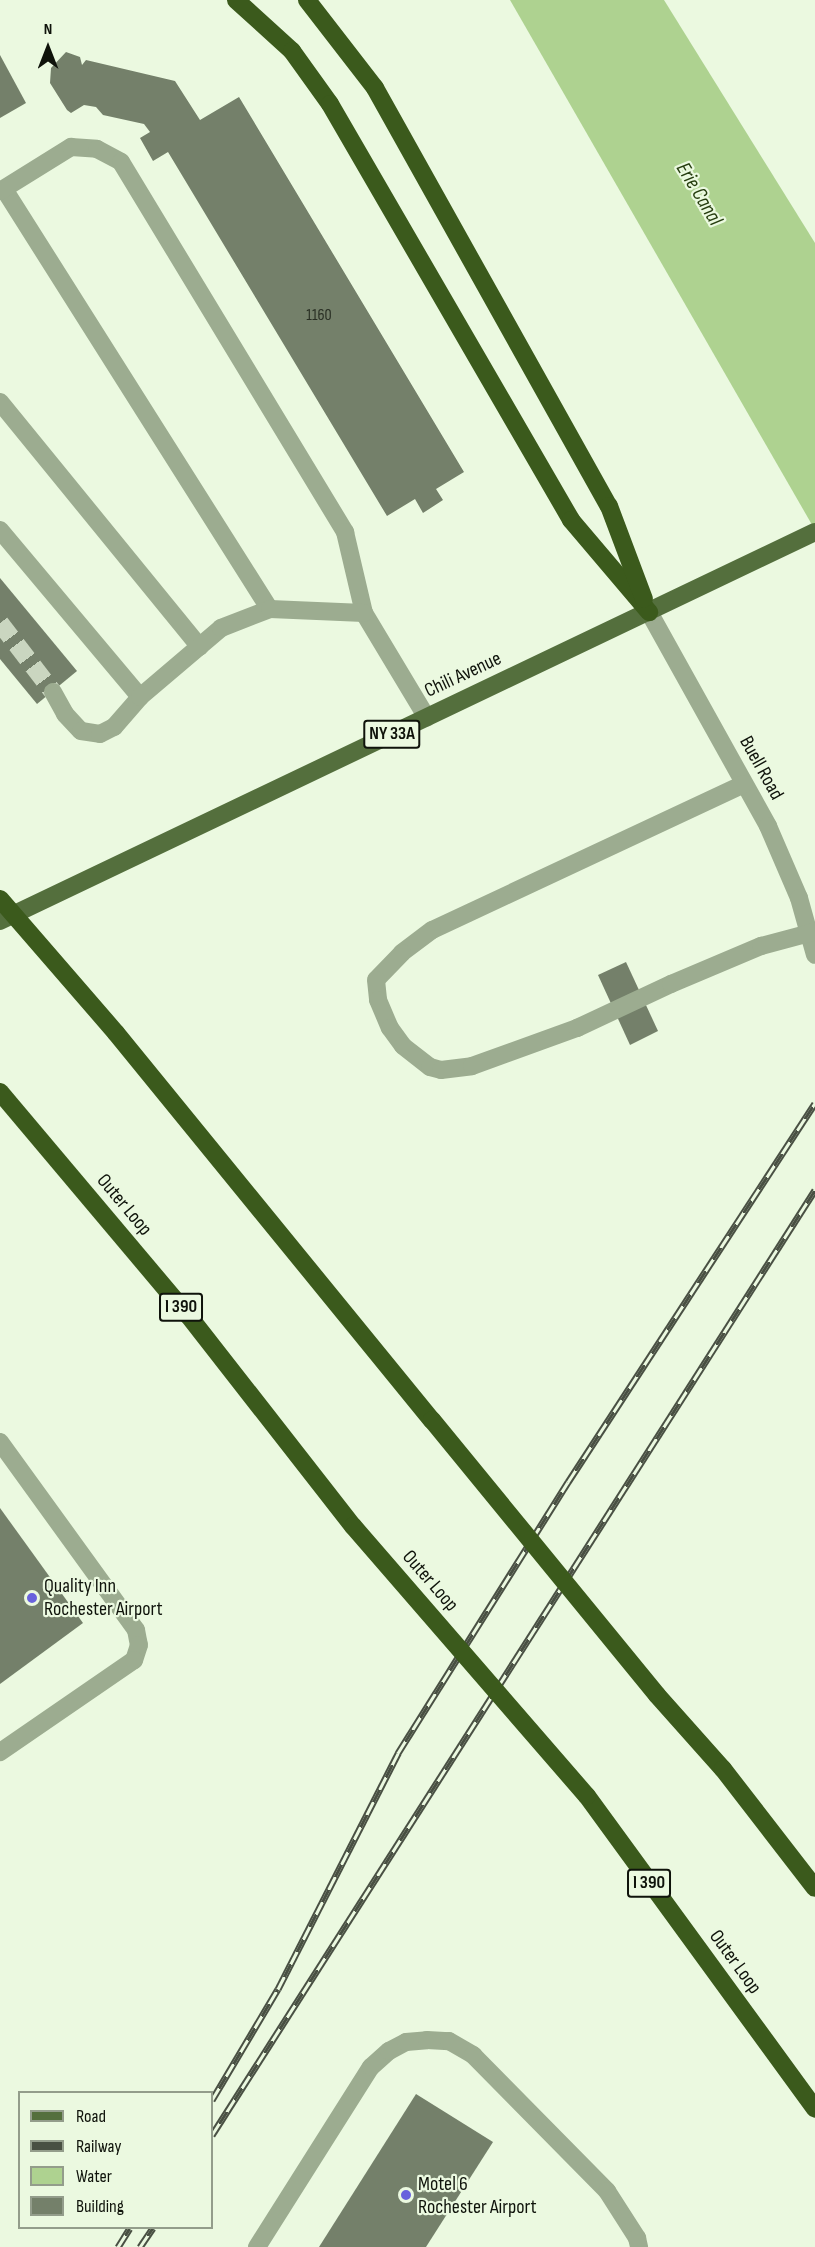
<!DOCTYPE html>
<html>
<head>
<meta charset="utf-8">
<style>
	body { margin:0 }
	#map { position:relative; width:815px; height:2247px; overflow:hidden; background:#ebf9e0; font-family:"Sofia Sans Condensed",sans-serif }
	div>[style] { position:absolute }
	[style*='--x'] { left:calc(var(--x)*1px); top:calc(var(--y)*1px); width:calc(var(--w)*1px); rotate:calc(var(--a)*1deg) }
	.water>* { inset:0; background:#aed290 }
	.building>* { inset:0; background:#74806a }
	.minor-tunnel>* { height:18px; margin-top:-9px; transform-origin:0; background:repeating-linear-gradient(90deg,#cad6c0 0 18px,transparent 0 27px) }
	.minor>* { height:18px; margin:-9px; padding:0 9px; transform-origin:9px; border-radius:9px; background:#9cac90 }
	.major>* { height:18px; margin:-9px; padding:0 9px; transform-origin:9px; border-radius:9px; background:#546f3d }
	.highway>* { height:18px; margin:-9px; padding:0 9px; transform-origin:9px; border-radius:9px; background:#3b5a1c }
	.rail>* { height:7px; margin-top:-3.5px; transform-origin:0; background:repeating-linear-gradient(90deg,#ebf9e0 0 14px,#495043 0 28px); box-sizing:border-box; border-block:2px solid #495043 }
	.highway-bridge>* { height:18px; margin:-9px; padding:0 9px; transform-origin:9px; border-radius:9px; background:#3b5a1c }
	.dots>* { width:16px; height:16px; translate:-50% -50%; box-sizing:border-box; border:3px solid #ebf9e0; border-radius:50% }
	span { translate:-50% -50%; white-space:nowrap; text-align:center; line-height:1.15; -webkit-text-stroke:4.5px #ebf9e0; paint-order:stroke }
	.number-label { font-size:16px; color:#282e23 }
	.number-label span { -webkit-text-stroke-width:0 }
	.shield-label span { padding:2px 4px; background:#ebf9e0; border:2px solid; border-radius:4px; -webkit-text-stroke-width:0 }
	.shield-label { font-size:18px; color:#0f130b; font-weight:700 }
	.street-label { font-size:20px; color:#0f130b }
	.poi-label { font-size:20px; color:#0f130b }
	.left { translate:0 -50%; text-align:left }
	.water-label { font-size:21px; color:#263d0f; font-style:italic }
	.legend { position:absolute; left:18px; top:2091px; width:195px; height:138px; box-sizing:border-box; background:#ebf9e0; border:2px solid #939d8b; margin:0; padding:8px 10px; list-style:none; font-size:18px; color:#0f130b }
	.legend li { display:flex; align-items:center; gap:12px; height:30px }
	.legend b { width:30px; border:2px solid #939d8b }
	.north { position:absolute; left:18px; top:18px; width:60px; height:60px; -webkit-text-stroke:4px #ebf9e0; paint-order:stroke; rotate:0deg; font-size:16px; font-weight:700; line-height:24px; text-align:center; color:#0f130b }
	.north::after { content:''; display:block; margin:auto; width:21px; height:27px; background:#0f130b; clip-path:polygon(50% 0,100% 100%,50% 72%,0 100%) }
</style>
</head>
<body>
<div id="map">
	<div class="water">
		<div style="clip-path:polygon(510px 0,664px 0,815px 243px,815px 530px)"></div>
	</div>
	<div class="building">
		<div style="clip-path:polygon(66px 52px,80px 57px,82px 65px,86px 60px,175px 81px,200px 120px,239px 97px,464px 472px,436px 489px,443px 500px,423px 513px,415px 499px,387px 516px,168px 152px,153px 161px,140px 138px,150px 132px,144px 124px,103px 115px,96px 107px,84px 105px,71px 113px,67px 110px,50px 83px,51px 68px)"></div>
		<div style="clip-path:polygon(0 55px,26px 103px,0 118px)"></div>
		<div style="clip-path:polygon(0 578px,77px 671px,37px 704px,0 659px)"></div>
		<div style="clip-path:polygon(626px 962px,658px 1031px,630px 1045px,598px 975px)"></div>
		<div style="clip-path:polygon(0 1508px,83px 1623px,0 1684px)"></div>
		<div style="clip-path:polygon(416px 2094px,493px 2142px,426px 2247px,319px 2247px)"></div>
	</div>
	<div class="minor-tunnel">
		<div style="--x:0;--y:623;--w:87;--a:52.5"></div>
	</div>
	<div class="minor">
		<div style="--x:4;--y:189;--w:497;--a:57.7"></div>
		<div style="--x:0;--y:191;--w:84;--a:-31.8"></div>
		<div style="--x:71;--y:147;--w:26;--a:4"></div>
		<div style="--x:97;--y:149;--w:27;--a:28"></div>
		<div style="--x:121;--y:162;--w:433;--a:58.8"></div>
		<div style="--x:345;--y:532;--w:83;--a:76.8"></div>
		<div style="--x:364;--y:613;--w:122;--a:59"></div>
		<div style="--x:0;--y:402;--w:316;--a:50.8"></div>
		<div style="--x:0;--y:530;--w:218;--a:50"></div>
		<div style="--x:649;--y:612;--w:245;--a:60.9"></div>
		<div style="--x:768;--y:826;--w:78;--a:66.7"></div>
		<div style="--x:799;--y:898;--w:59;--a:74.3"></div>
		<div style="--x:53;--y:692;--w:25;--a:61"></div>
		<div style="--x:65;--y:714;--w:23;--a:47"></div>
		<div style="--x:81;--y:731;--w:19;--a:9"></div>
		<div style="--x:100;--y:734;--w:16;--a:-27"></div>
		<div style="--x:114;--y:727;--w:40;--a:-49"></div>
		<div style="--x:140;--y:697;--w:106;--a:-40.4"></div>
		<div style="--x:221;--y:628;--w:53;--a:-21.2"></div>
		<div style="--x:270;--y:609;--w:94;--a:2.4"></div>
		<div style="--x:744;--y:784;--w:344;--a:154.9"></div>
		<div style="--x:432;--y:930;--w:38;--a:143"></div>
		<div style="--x:402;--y:953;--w:37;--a:134"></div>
		<div style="--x:376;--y:980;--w:20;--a:84"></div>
		<div style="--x:378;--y:1000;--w:30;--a:67"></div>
		<div style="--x:390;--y:1028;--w:22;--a:54"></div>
		<div style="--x:403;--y:1046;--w:34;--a:38"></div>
		<div style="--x:430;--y:1067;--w:11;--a:15"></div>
		<div style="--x:441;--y:1070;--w:31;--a:-7"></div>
		<div style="--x:472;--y:1066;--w:112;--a:-19.9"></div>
		<div style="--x:577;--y:1028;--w:104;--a:-25.1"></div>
		<div style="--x:671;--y:984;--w:98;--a:-22.9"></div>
		<div style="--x:761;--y:946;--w:51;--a:-14.9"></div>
		<div style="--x:0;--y:1442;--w:232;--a:54.1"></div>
		<div style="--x:136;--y:1630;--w:15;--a:79"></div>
		<div style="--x:139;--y:1645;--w:16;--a:108"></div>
		<div style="--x:134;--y:1660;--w:163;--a:145.5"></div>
		<div style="--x:257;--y:2247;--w:213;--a:-57.7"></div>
		<div style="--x:371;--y:2067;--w:24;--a:-42"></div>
		<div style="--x:389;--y:2051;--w:19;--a:-28"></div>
		<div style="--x:406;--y:2042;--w:21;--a:-5"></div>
		<div style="--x:427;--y:2040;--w:22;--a:3"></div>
		<div style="--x:449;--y:2041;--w:28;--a:30"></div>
		<div style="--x:473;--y:2055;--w:191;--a:45.4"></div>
		<div style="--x:607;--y:2191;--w:56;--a:57.4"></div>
		<div style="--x:637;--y:2238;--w:9;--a:77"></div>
	</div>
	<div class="major">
		<div style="--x:0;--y:921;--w:903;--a:-25.52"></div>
	</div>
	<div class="highway">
		<div style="--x:236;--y:0;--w:76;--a:42.3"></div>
		<div style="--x:292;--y:51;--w:65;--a:54.4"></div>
		<div style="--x:330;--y:104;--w:481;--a:59.9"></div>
		<div style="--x:571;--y:520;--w:121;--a:49.7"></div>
		<div style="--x:307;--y:0;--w:111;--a:52.3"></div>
		<div style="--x:375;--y:88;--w:479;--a:60.8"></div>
		<div style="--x:609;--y:506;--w:99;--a:69.4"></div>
		<div style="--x:116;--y:1033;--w:500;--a:50.8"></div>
		<div style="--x:0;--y:1092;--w:292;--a:49.9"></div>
		<div style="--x:188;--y:1315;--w:268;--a:52"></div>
		<div style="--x:657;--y:1695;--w:99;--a:48.3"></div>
		<div style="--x:723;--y:1769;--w:150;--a:52.3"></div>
		<div style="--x:587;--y:1796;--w:387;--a:53.9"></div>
	</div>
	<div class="rail">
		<div style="--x:212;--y:2100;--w:129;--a:-59.3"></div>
		<div style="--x:278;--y:1989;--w:265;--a:-63"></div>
		<div style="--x:398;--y:1753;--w:320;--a:-57.9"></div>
		<div style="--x:568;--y:1482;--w:452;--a:-56.9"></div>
		<div style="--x:212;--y:2135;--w:1121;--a:-57.46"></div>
		<div style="--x:118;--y:2247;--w:22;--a:-58"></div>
		<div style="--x:140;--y:2247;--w:23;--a:-56"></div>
	</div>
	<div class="highway-bridge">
		<div style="--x:0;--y:899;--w:177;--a:49.1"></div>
		<div style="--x:432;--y:1420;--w:355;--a:50.7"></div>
		<div style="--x:353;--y:1526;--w:357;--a:49.1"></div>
	</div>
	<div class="dots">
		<div style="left:32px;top:1598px;background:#6962dc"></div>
		<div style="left:406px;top:2195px;background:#6962dc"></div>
	</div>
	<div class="number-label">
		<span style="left:319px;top:316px">1160</span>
	</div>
	<div class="shield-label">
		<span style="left:392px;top:734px">NY 33A</span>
		<span style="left:181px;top:1307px">I 390</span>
		<span style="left:649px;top:1883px">I 390</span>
	</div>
	<div class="street-label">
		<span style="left:463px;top:675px;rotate:-25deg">Chili Avenue</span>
		<span style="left:761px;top:768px;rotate:61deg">Buell Road</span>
		<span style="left:124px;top:1205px;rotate:50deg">Outer Loop</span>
		<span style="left:430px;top:1581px;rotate:49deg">Outer Loop</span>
		<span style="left:735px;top:1962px;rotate:54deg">Outer Loop</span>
	</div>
	<div class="poi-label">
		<span class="left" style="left:44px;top:1598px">Quality Inn<br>Rochester Airport</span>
		<span class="left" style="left:418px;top:2196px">Motel 6<br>Rochester Airport</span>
	</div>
	<div class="water-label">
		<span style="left:699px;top:194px;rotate:59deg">Erie Canal</span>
	</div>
	<ul class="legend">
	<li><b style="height:8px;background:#546f3d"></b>Road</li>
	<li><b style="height:8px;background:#495043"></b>Railway</li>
	<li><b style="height:16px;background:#aed290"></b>Water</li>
	<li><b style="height:16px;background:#74806a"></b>Building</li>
	</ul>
	<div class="north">N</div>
</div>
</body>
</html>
